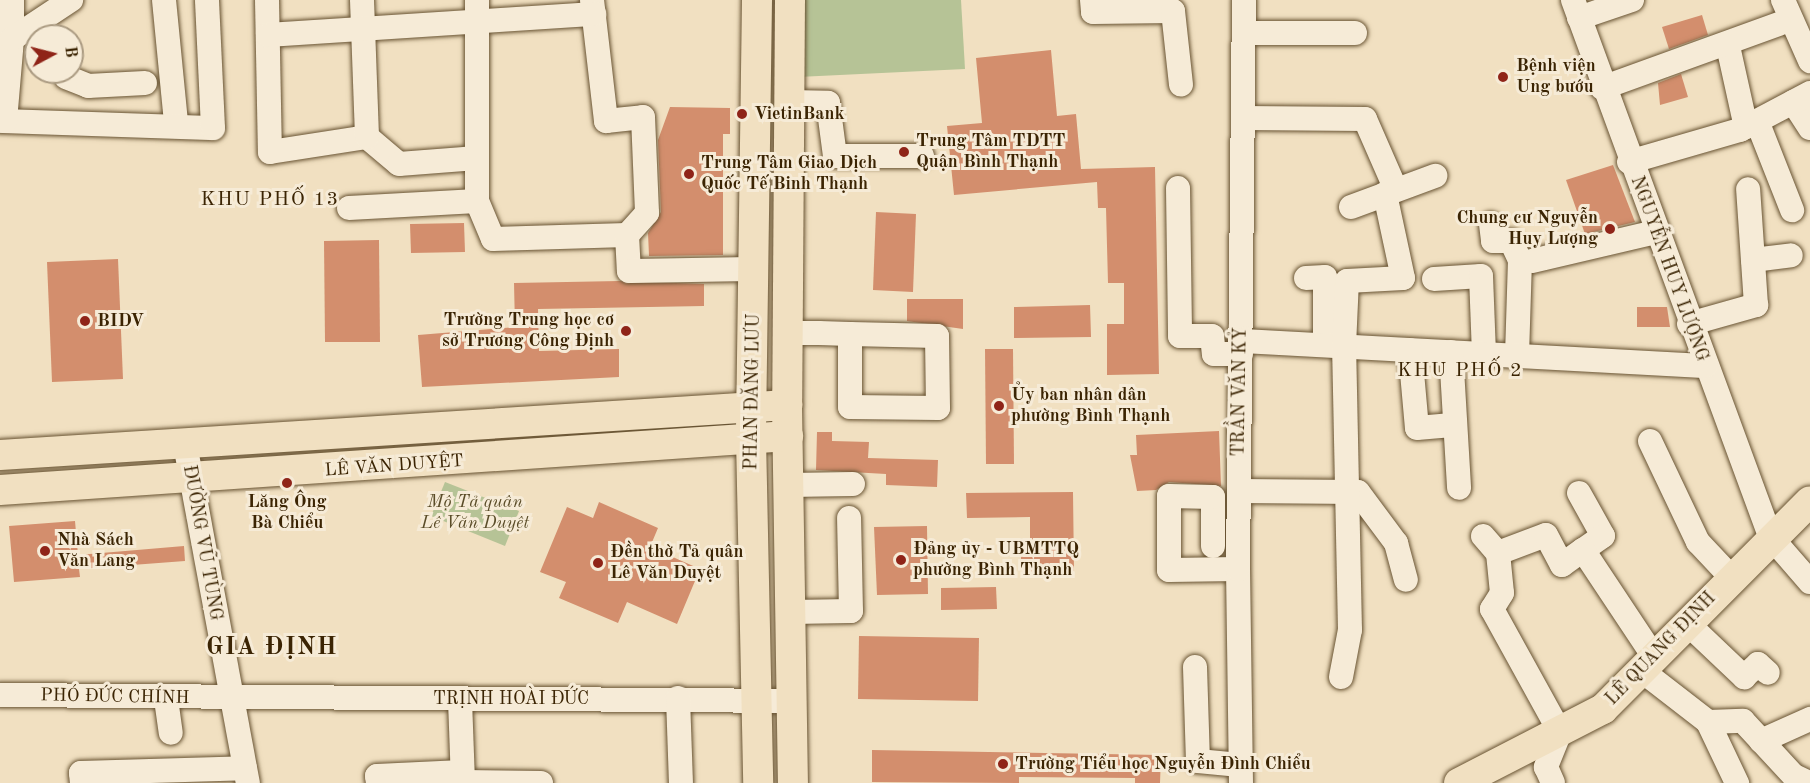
<!DOCTYPE html>
<html>
<head>
<meta charset="utf-8">
<style>
	body { margin:0 }
	#map { position:relative; width:1810px; height:783px; overflow:hidden; background:#f1e0c1; font-family:"Old Standard TT",serif }
	div>[style] { position:absolute }
	[style*='--x'] { left:calc(var(--x)*1px); top:calc(var(--y)*1px); width:calc(var(--w)*1px); rotate:calc(var(--a)*1deg) }
	.green>* { inset:0; background:#b6c396 }
	.building>* { inset:0; background:#d38e6d }
	.roads { filter:drop-shadow(0 0 2px #685332) drop-shadow(0 0 2px #685332) }
	.minor>* { height:24px; margin:-12px; padding:0 12px; transform-origin:12px; border-radius:12px; background:#f6ebd7 }
	.major>* { height:30px; margin:-15px; padding:0 15px; transform-origin:15px; border-radius:15px; background:#f1e0c1 }
	.dots>* { width:16px; height:16px; translate:-50% -50%; box-sizing:border-box; border:3px solid #f6ebd7; border-radius:50% }
	span { translate:-50% -50%; white-space:nowrap; text-align:center; line-height:1.15; -webkit-text-stroke:6px #f6ebd7; paint-order:stroke }
	.poi-label { font-size:18px; color:#3b2403; font-weight:700 }
	.left { translate:0 -50%; text-align:left }
	.right { translate:-100% -50%; text-align:right }
	.street-label { font-size:18px; color:#3b2403 }
	.park-label { font-size:18px; color:#5a4c28; font-style:italic }
	.neighbourhood-label { font-size:20px; color:#3b2403; letter-spacing:1.5px }
	.district-label { font-size:24px; color:#3b2403; font-weight:700; letter-spacing:1.5px }
	.north { position:absolute; left:24px; top:24px; width:60px; height:60px; box-sizing:border-box; background:#f6ebd7; border:2px solid #ab9b82; border-radius:50%; rotate:83deg; font-size:16px; font-weight:700; line-height:24px; text-align:center; color:#3b2403 }
	.north::after { content:''; display:block; margin:auto; width:21px; height:27px; background:#8f2418; clip-path:polygon(50% 0,100% 100%,50% 72%,0 100%) }
</style>
</head>
<body>
<div id="map">
	<div class="green">
		<div style="clip-path:polygon(805px 0,961px 0,965px 69px,798px 77px)"></div>
		<div style="clip-path:polygon(445px 482px,519px 511px,505px 546px,431px 516px)"></div>
	</div>
	<div class="building">
		<div style="clip-path:polygon(1702px 15px,1708px 35px,1669px 49px,1662px 27px)"></div>
		<div style="clip-path:polygon(1051px 50px,1057px 116px,1076px 114px,1081px 169px,1155px 167px,1159px 374px,1107px 375px,1107px 324px,1124px 324px,1124px 283px,1108px 283px,1106px 208px,1098px 208px,1097px 182px,954px 195px,947px 126px,982px 123px,976px 58px)"></div>
		<div style="clip-path:polygon(1681px 74px,1688px 97px,1660px 105px,1658px 83px)"></div>
		<div style="clip-path:polygon(670px 107px,730px 108px,730px 134px,723px 134px,723px 255px,649px 256px,648px 233px,661px 212px,658px 140px)"></div>
		<div style="clip-path:polygon(1613px 165px,1635px 222px,1585px 234px,1566px 180px)"></div>
		<div style="clip-path:polygon(876px 212px,916px 214px,913px 292px,873px 290px)"></div>
		<div style="clip-path:polygon(464px 223px,465px 252px,411px 253px,410px 224px)"></div>
		<div style="clip-path:polygon(379px 240px,380px 342px,325px 342px,324px 241px)"></div>
		<div style="clip-path:polygon(118px 259px,123px 379px,52px 382px,47px 262px)"></div>
		<div style="clip-path:polygon(619px 281px,704px 284px,704px 306px,538px 309px,539px 351px,619px 349px,619px 377px,422px 387px,418px 335px,515px 327px,514px 283px)"></div>
		<div style="clip-path:polygon(907px 299px,963px 299px,963px 329px,907px 321px)"></div>
		<div style="clip-path:polygon(1090px 305px,1091px 337px,1014px 338px,1014px 307px)"></div>
		<div style="clip-path:polygon(1637px 307px,1667px 307px,1670px 327px,1637px 327px)"></div>
		<div style="clip-path:polygon(985px 349px,1013px 349px,1014px 464px,986px 464px)"></div>
		<div style="clip-path:polygon(1219px 431px,1221px 486px,1169px 482px,1156px 490px,1137px 491px,1130px 455px,1137px 455px,1136px 435px)"></div>
		<div style="clip-path:polygon(817px 432px,832px 432px,832px 441px,869px 442px,868px 458px,938px 460px,937px 487px,886px 485px,886px 474px,816px 470px)"></div>
		<div style="clip-path:polygon(1073px 492px,1074px 571px,1030px 572px,1030px 561px,1021px 561px,1021px 545px,1030px 545px,1030px 517px,967px 518px,966px 493px)"></div>
		<div style="clip-path:polygon(599px 502px,658px 528px,650px 547px,700px 569px,677px 624px,627px 602px,618px 623px,559px 598px,566px 582px,540px 572px,567px 507px,593px 518px)"></div>
		<div style="clip-path:polygon(75px 521px,78px 555px,184px 546px,185px 561px,79px 569px,80px 577px,14px 582px,9px 526px)"></div>
		<div style="clip-path:polygon(927px 526px,928px 594px,877px 595px,874px 527px)"></div>
		<div style="clip-path:polygon(996px 587px,997px 609px,941px 610px,941px 588px)"></div>
		<div style="clip-path:polygon(859px 636px,979px 638px,978px 701px,858px 699px)"></div>
		<div style="clip-path:polygon(872px 750px,1161px 755px,1160px 783px,1135px 783px,1135px 778px,1019px 777px,1019px 783px,872px 782px)"></div>
	</div>
	<div class="roads">
		<div class="minor">
			<div style="--x:164;--y:0;--w:123;--a:84.4"></div>
			<div style="--x:267;--y:0;--w:152;--a:88.9"></div>
			<div style="--x:270;--y:152;--w:98;--a:-8.8"></div>
			<div style="--x:367;--y:137;--w:42;--a:40.2"></div>
			<div style="--x:399;--y:164;--w:78;--a:-4.4"></div>
			<div style="--x:477;--y:158;--w:43;--a:90"></div>
			<div style="--x:477;--y:201;--w:41;--a:67.2"></div>
			<div style="--x:493;--y:239;--w:134;--a:-1.7"></div>
			<div style="--x:362;--y:0;--w:137;--a:87.9"></div>
			<div style="--x:592;--y:0;--w:122;--a:83.4"></div>
			<div style="--x:606;--y:121;--w:37;--a:-6"></div>
			<div style="--x:643;--y:117;--w:96;--a:87.6"></div>
			<div style="--x:647;--y:213;--w:30;--a:132"></div>
			<div style="--x:627;--y:235;--w:36;--a:87"></div>
			<div style="--x:629;--y:271;--w:125;--a:-0.9"></div>
			<div style="--x:1092;--y:0;--w:12;--a:85"></div>
			<div style="--x:1093;--y:12;--w:80;--a:-0.7"></div>
			<div style="--x:1173;--y:11;--w:74;--a:83.8"></div>
			<div style="--x:1573;--y:0;--w:571;--a:69.82"></div>
			<div style="--x:1770;--y:536;--w:61;--a:49"></div>
			<div style="--x:1783;--y:0;--w:67;--a:66.1"></div>
			<div style="--x:1579;--y:18;--w:56;--a:-18.8"></div>
			<div style="--x:1244;--y:33;--w:111;--a:0"></div>
			<div style="--x:268;--y:35;--w:327;--a:-3.7"></div>
			<div style="--x:12;--y:39;--w:39;--a:-90"></div>
			<div style="--x:1728;--y:46;--w:83;--a:77.5"></div>
			<div style="--x:66;--y:77;--w:24;--a:22"></div>
			<div style="--x:88;--y:86;--w:57;--a:-3"></div>
			<div style="--x:1602;--y:88;--w:188;--a:-19.9"></div>
			<div style="--x:789;--y:102;--w:39;--a:1"></div>
			<div style="--x:828;--y:103;--w:53;--a:82.5"></div>
			<div style="--x:835;--y:156;--w:87;--a:0"></div>
			<div style="--x:1793;--y:102;--w:31;--a:57"></div>
			<div style="--x:1243;--y:118;--w:122;--a:0.5"></div>
			<div style="--x:1365;--y:119;--w:77;--a:66.4"></div>
			<div style="--x:0;--y:121;--w:213;--a:1.9"></div>
			<div style="--x:213;--y:128;--w:128;--a:-92.7"></div>
			<div style="--x:5;--y:121;--w:82;--a:-85.1"></div>
			<div style="--x:12;--y:39;--w:71;--a:-33.5"></div>
			<div style="--x:1757;--y:121;--w:96;--a:68.5"></div>
			<div style="--x:477;--y:158;--w:158;--a:-90"></div>
			<div style="--x:1629;--y:162;--w:116;--a:-16.1"></div>
			<div style="--x:1740;--y:130;--w:79;--a:-27.9"></div>
			<div style="--x:1178;--y:188;--w:148;--a:89.2"></div>
			<div style="--x:1180;--y:336;--w:32;--a:0"></div>
			<div style="--x:1212;--y:336;--w:18;--a:84"></div>
			<div style="--x:1214;--y:354;--w:27;--a:0"></div>
			<div style="--x:1351;--y:207;--w:90;--a:-20.3"></div>
			<div style="--x:349;--y:208;--w:128;--a:-3.1"></div>
			<div style="--x:1491;--y:224;--w:17;--a:83"></div>
			<div style="--x:1493;--y:241;--w:18;--a:0"></div>
			<div style="--x:1511;--y:241;--w:21;--a:65"></div>
			<div style="--x:1520;--y:260;--w:94;--a:91.8"></div>
			<div style="--x:1753;--y:260;--w:38;--a:-7"></div>
			<div style="--x:1532;--y:261;--w:127;--a:-13.2"></div>
			<div style="--x:1306;--y:278;--w:19;--a:-3"></div>
			<div style="--x:1325;--y:277;--w:68;--a:90"></div>
			<div style="--x:1434;--y:279;--w:47;--a:-3.7"></div>
			<div style="--x:1481;--y:276;--w:77;--a:87.8"></div>
			<div style="--x:1689;--y:324;--w:70;--a:-15.8"></div>
			<div style="--x:1756;--y:305;--w:116;--a:-93.9"></div>
			<div style="--x:787;--y:333;--w:32;--a:0"></div>
			<div style="--x:819;--y:333;--w:31;--a:2"></div>
			<div style="--x:850;--y:334;--w:87;--a:1.3"></div>
			<div style="--x:937;--y:336;--w:72;--a:89.2"></div>
			<div style="--x:938;--y:408;--w:88;--a:-179.3"></div>
			<div style="--x:850;--y:407;--w:73;--a:-90"></div>
			<div style="--x:1241;--y:341;--w:465;--a:3.1"></div>
			<div style="--x:1410;--y:350;--w:78;--a:84.9"></div>
			<div style="--x:1417;--y:428;--w:38;--a:-5"></div>
			<div style="--x:1451;--y:352;--w:136;--a:86.6"></div>
			<div style="--x:1650;--y:441;--w:112;--a:64.6"></div>
			<div style="--x:1698;--y:542;--w:48;--a:46.7"></div>
			<div style="--x:185;--y:444;--w:345;--a:79.5"></div>
			<div style="--x:789;--y:485;--w:64;--a:-0.9"></div>
			<div style="--x:1239;--y:491;--w:119;--a:0.5"></div>
			<div style="--x:1358;--y:492;--w:64;--a:53.3"></div>
			<div style="--x:1396;--y:543;--w:38;--a:75"></div>
			<div style="--x:1579;--y:493;--w:49;--a:60.8"></div>
			<div style="--x:1603;--y:536;--w:24;--a:145"></div>
			<div style="--x:1483;--y:536;--w:23;--a:49"></div>
			<div style="--x:1498;--y:553;--w:51;--a:-20.6"></div>
			<div style="--x:1546;--y:535;--w:34;--a:62"></div>
			<div style="--x:1562;--y:565;--w:26;--a:-36"></div>
			<div style="--x:1583;--y:550;--w:128;--a:56.4"></div>
			<div style="--x:1213;--y:546;--w:49;--a:-90"></div>
			<div style="--x:1213;--y:497;--w:44;--a:-178.7"></div>
			<div style="--x:1169;--y:496;--w:74;--a:90"></div>
			<div style="--x:1169;--y:570;--w:69;--a:-0.8"></div>
			<div style="--x:1498;--y:553;--w:40;--a:84.3"></div>
			<div style="--x:1502;--y:593;--w:19;--a:122"></div>
			<div style="--x:1492;--y:609;--w:141;--a:61.1"></div>
			<div style="--x:1560;--y:732;--w:38;--a:112"></div>
			<div style="--x:1546;--y:767;--w:17;--a:66"></div>
			<div style="--x:791;--y:612;--w:60;--a:-1"></div>
			<div style="--x:851;--y:611;--w:93;--a:-91.2"></div>
			<div style="--x:1687;--y:623;--w:79;--a:43.5"></div>
			<div style="--x:1744;--y:677;--w:19;--a:-43"></div>
			<div style="--x:1758;--y:664;--w:13;--a:42"></div>
			<div style="--x:1195;--y:667;--w:94;--a:88.2"></div>
			<div style="--x:1198;--y:761;--w:42;--a:5.4"></div>
			<div style="--x:1641;--y:670;--w:85;--a:37.8"></div>
			<div style="--x:1708;--y:722;--w:68;--a:64.6"></div>
			<div style="--x:1341;--y:677;--w:48;--a:-79.2"></div>
			<div style="--x:1350;--y:630;--w:284;--a:-91.2"></div>
			<div style="--x:1344;--y:346;--w:65;--a:-87.4"></div>
			<div style="--x:1347;--y:281;--w:56;--a:-3.1"></div>
			<div style="--x:1403;--y:278;--w:86;--a:-102.1"></div>
			<div style="--x:0;--y:695;--w:792;--a:0.43"></div>
			<div style="--x:678;--y:698;--w:85;--a:88"></div>
			<div style="--x:166;--y:699;--w:34;--a:82"></div>
			<div style="--x:460;--y:700;--w:83;--a:87.9"></div>
			<div style="--x:1708;--y:722;--w:35;--a:-2"></div>
			<div style="--x:1743;--y:721;--w:75;--a:47.2"></div>
			<div style="--x:1794;--y:776;--w:17;--a:25"></div>
			<div style="--x:1761;--y:741;--w:54;--a:-24.2"></div>
			<div style="--x:463;--y:782;--w:78;--a:0.7"></div>
			<div style="--x:82;--y:783;--w:10;--a:-96"></div>
			<div style="--x:81;--y:773;--w:164;--a:-1.7"></div>
			<div style="--x:378;--y:783;--w:7;--a:-98"></div>
			<div style="--x:377;--y:776;--w:85;--a:-2.7"></div>
			<div style="--x:1241;--y:783;--w:214;--a:-90.8"></div>
			<div style="--x:1238;--y:569;--w:569;--a:-89.4"></div>
		</div>
		<div class="major">
			<div style="--x:757;--y:0;--w:438;--a:90.8"></div>
			<div style="--x:751;--y:438;--w:345;--a:88.8"></div>
			<div style="--x:790;--y:0;--w:405;--a:90.4"></div>
			<div style="--x:787;--y:405;--w:378;--a:89.1"></div>
			<div style="--x:0;--y:455;--w:789;--a:-3.64"></div>
			<div style="--x:0;--y:490;--w:790;--a:-3.92"></div>
			<div style="--x:1459;--y:783;--w:162;--a:-27.2"></div>
			<div style="--x:1603;--y:709;--w:293;--a:-45.1"></div>
		</div>
	</div>
	<div class="dots">
		<div style="left:1503px;top:77px;background:#8f2418"></div>
		<div style="left:742px;top:114px;background:#8f2418"></div>
		<div style="left:904px;top:152px;background:#8f2418"></div>
		<div style="left:689px;top:174px;background:#8f2418"></div>
		<div style="left:1610px;top:229px;background:#8f2418"></div>
		<div style="left:85px;top:321px;background:#8f2418"></div>
		<div style="left:626px;top:331px;background:#8f2418"></div>
		<div style="left:999px;top:406px;background:#8f2418"></div>
		<div style="left:287px;top:483px;background:#8f2418"></div>
		<div style="left:45px;top:551px;background:#8f2418"></div>
		<div style="left:901px;top:560px;background:#8f2418"></div>
		<div style="left:598px;top:563px;background:#8f2418"></div>
		<div style="left:1003px;top:764px;background:#8f2418"></div>
	</div>
	<div class="poi-label">
		<span class="left" style="left:1516px;top:77px">Bệnh viện<br>Ung bướu</span>
		<span class="left" style="left:754px;top:114px">VietinBank</span>
		<span class="left" style="left:916px;top:152px">Trung Tâm TDTT<br>Quận Bình Thạnh</span>
		<span class="left" style="left:701px;top:174px">Trung Tâm Giao Dịch<br>Quốc Tế Binh Thạnh</span>
		<span class="right" style="left:1598px;top:229px">Chung cư Nguyễn<br>Huy Lượng</span>
		<span class="left" style="left:97px;top:321px">BIDV</span>
		<span class="right" style="left:614px;top:331px">Trường Trung học cơ<br>sở Trương Công Định</span>
		<span class="left" style="left:1011px;top:406px">Ủy ban nhân dân<br>phường Bình Thạnh</span>
		<span style="left:287px;top:513px">Lăng Ông<br>Bà Chiểu</span>
		<span class="left" style="left:57px;top:551px">Nhà Sách<br>Văn Lang</span>
		<span class="left" style="left:913px;top:560px">Đảng ủy - UBMTTQ<br>phường Bình Thạnh</span>
		<span class="left" style="left:610px;top:563px">Đền thờ Tả quân<br>Lê Văn Duyệt</span>
		<span class="left" style="left:1015px;top:764px">Trường Tiểu học Nguyễn Đình Chiểu</span>
	</div>
	<div class="street-label">
		<span style="left:1669px;top:269px;rotate:70deg">NGUYỄN HUY LƯỢNG</span>
		<span style="left:753px;top:392px;rotate:-89deg">PHAN ĐĂNG LƯU</span>
		<span style="left:1240px;top:392px;rotate:-89deg">TRẦN VĂN KỶ</span>
		<span style="left:394px;top:466px;rotate:-4deg">LÊ VĂN DUYỆT</span>
		<span style="left:202px;top:543px;rotate:80deg">ĐƯỜNG VŨ TÙNG</span>
		<span style="left:1661px;top:649px;rotate:-46deg">LÊ QUANG ĐỊNH</span>
		<span style="left:115px;top:697px;rotate:1deg">PHÓ ĐỨC CHÍNH</span>
		<span style="left:511px;top:699px">TRỊNH HOÀI ĐỨC</span>
	</div>
	<div class="park-label">
		<span style="left:475px;top:513px">Mộ Tả quân<br>Lê Văn Duyệt</span>
	</div>
	<div class="neighbourhood-label">
		<span style="left:270px;top:200px">KHU PHỐ 13</span>
		<span style="left:1460px;top:371px">KHU PHỐ 2</span>
	</div>
	<div class="district-label">
		<span style="left:272px;top:649px">GIA ĐỊNH</span>
	</div>
	<div class="north">B</div>
</div>
</body>
</html>
